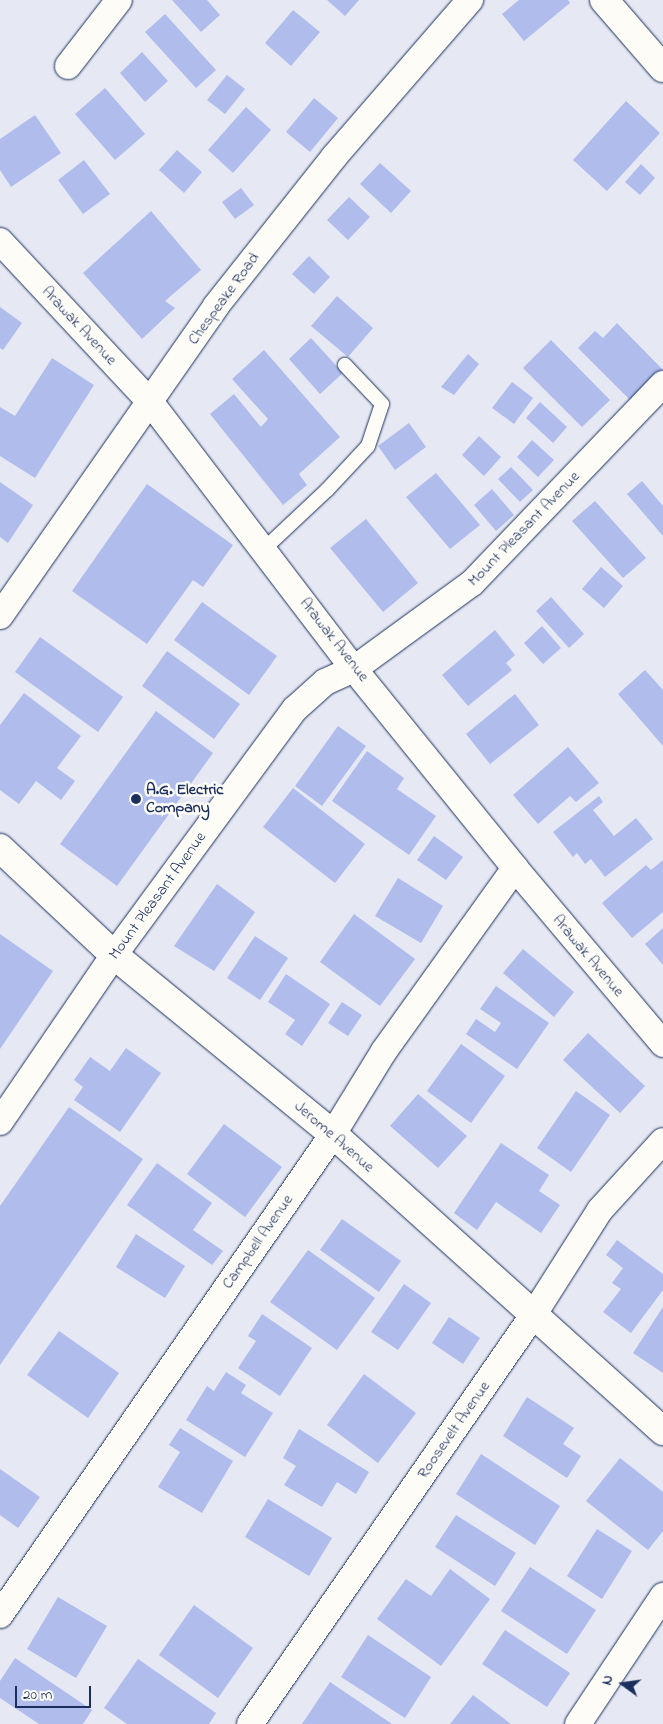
<!DOCTYPE html>
<html>
<head>
<meta charset="utf-8">
<style>
	body { margin:0 }
	#map { position:relative; width:663px; height:1724px; overflow:hidden; background:#e6e9f4; font-family:"Indie Flower",sans-serif }
	div>[style] { position:absolute }
	[style*='--x'] { left:calc(var(--x)*1px); top:calc(var(--y)*1px); width:calc(var(--w)*1px); rotate:calc(var(--a)*1deg) }
	.building>* { inset:0; background:#afbcec }
	.roads { filter:drop-shadow(0 0 1px #1b2f5e) drop-shadow(0 0 1px #1b2f5e) }
	.lane>* { height:14px; margin:-7px; padding:0 7px; transform-origin:7px; border-radius:7px; background:#fdfcf7 }
	.street>* { height:26px; margin:-13px; padding:0 13px; transform-origin:13px; border-radius:13px; background:#fdfcf7 }
	.secondary>* { height:28px; margin:-14px; padding:0 14px; transform-origin:14px; border-radius:14px; background:#fdfcf7 }
	.dots>* { width:14px; height:14px; translate:-50% -50%; box-sizing:border-box; border:2px solid #fdfcf7; border-radius:50% }
	span { translate:-50% -50%; white-space:nowrap; text-align:center; line-height:1.15; -webkit-text-stroke:5px #fdfcf7; paint-order:stroke }
	.street-label { font-size:16px; color:#1b2f5e }
	.poi-label { font-size:16px; color:#1b2f5e; font-weight:700 }
	.left { translate:0 -50%; text-align:left }
	.north { position:absolute; left:598px; top:1659px; width:50px; height:50px; -webkit-text-stroke:4px #fdfcf7; paint-order:stroke; rotate:284deg; font-size:14px; font-weight:700; line-height:20px; text-align:center; color:#1b2f5e }
	.north::after { content:''; display:block; margin:auto; width:18px; height:22px; background:#1b2f5e; clip-path:polygon(50% 0,100% 100%,50% 72%,0 100%) }
	.scale { position:absolute; left:15px; top:1686px; width:76px; height:22px; box-sizing:border-box; border:2px solid #1b2f5e; border-top:0; padding-left:6px; font-size:15px; line-height:18px; white-space:nowrap; color:#1b2f5e; -webkit-text-stroke:4px #fdfcf7; paint-order:stroke }
</style>
</head>
<body>
<div id="map">
	<div class="building">
		<div style="clip-path:polygon(172px 0,207px 0,220px 15px,201px 32px)"></div>
		<div style="clip-path:polygon(327px 0,359px 0,345px 16px)"></div>
		<div style="clip-path:polygon(519px 0,568px 0,570px 3px,524px 41px,502px 14px)"></div>
		<div style="clip-path:polygon(293px 10px,320px 32px,291px 66px,265px 43px)"></div>
		<div style="clip-path:polygon(165px 14px,216px 70px,196px 88px,145px 32px)"></div>
		<div style="clip-path:polygon(142px 52px,168px 81px,145px 102px,120px 73px)"></div>
		<div style="clip-path:polygon(227px 75px,245px 89px,225px 114px,207px 100px)"></div>
		<div style="clip-path:polygon(105px 88px,145px 134px,115px 160px,75px 114px)"></div>
		<div style="clip-path:polygon(314px 98px,338px 118px,310px 152px,286px 132px)"></div>
		<div style="clip-path:polygon(626px 101px,660px 133px,607px 191px,573px 160px)"></div>
		<div style="clip-path:polygon(246px 107px,271px 130px,233px 173px,208px 150px)"></div>
		<div style="clip-path:polygon(35px 115px,61px 153px,11px 187px,0 170px,0 139px)"></div>
		<div style="clip-path:polygon(177px 150px,202px 172px,184px 193px,159px 170px)"></div>
		<div style="clip-path:polygon(84px 160px,110px 194px,83px 214px,58px 180px)"></div>
		<div style="clip-path:polygon(380px 163px,411px 191px,391px 213px,360px 184px)"></div>
		<div style="clip-path:polygon(641px 164px,655px 178px,640px 195px,625px 182px)"></div>
		<div style="clip-path:polygon(241px 188px,254px 205px,235px 219px,222px 202px)"></div>
		<div style="clip-path:polygon(349px 197px,370px 217px,348px 240px,327px 220px)"></div>
		<div style="clip-path:polygon(151px 211px,201px 270px,165px 301px,175px 308px,142px 339px,83px 273px)"></div>
		<div style="clip-path:polygon(309px 256px,330px 277px,314px 294px,292px 274px)"></div>
		<div style="clip-path:polygon(337px 296px,373px 328px,348px 357px,311px 326px)"></div>
		<div style="clip-path:polygon(0 307px,22px 323px,3px 350px,0 348px)"></div>
		<div style="clip-path:polygon(617px 323px,662px 369px,631px 401px,578px 348px,595px 331px,603px 338px)"></div>
		<div style="clip-path:polygon(311px 338px,343px 373px,320px 394px,289px 359px)"></div>
		<div style="clip-path:polygon(551px 340px,610px 400px,582px 427px,523px 368px)"></div>
		<div style="clip-path:polygon(264px 350px,340px 437px,299px 474px,307px 485px,283px 505px,210px 414px,234px 394px,261px 427px,268px 419px,232px 379px)"></div>
		<div style="clip-path:polygon(468px 354px,479px 364px,454px 395px,441px 387px)"></div>
		<div style="clip-path:polygon(52px 358px,94px 385px,35px 478px,0 456px,0 407px,15px 416px)"></div>
		<div style="clip-path:polygon(512px 382px,533px 398px,514px 424px,492px 408px)"></div>
		<div style="clip-path:polygon(540px 402px,567px 427px,553px 443px,526px 418px)"></div>
		<div style="clip-path:polygon(409px 423px,426px 447px,395px 470px,378px 446px)"></div>
		<div style="clip-path:polygon(479px 436px,501px 457px,484px 476px,462px 455px)"></div>
		<div style="clip-path:polygon(532px 440px,554px 460px,538px 477px,517px 457px)"></div>
		<div style="clip-path:polygon(511px 467px,533px 490px,520px 502px,498px 479px)"></div>
		<div style="clip-path:polygon(436px 473px,480px 525px,450px 549px,406px 497px)"></div>
		<div style="clip-path:polygon(642px 481px,663px 506px,663px 536px,627px 494px)"></div>
		<div style="clip-path:polygon(0 482px,33px 505px,8px 543px,0 537px)"></div>
		<div style="clip-path:polygon(147px 484px,233px 545px,203px 587px,193px 580px,147px 644px,72px 591px)"></div>
		<div style="clip-path:polygon(492px 489px,514px 515px,496px 531px,474px 505px)"></div>
		<div style="clip-path:polygon(595px 501px,646px 558px,623px 578px,572px 521px)"></div>
		<div style="clip-path:polygon(366px 519px,418px 583px,383px 612px,330px 548px)"></div>
		<div style="clip-path:polygon(601px 567px,623px 586px,604px 608px,582px 589px)"></div>
		<div style="clip-path:polygon(551px 597px,584px 634px,569px 648px,536px 611px)"></div>
		<div style="clip-path:polygon(202px 602px,277px 656px,249px 695px,174px 640px)"></div>
		<div style="clip-path:polygon(542px 626px,561px 648px,543px 664px,524px 643px)"></div>
		<div style="clip-path:polygon(495px 630px,515px 655px,506px 663px,512px 670px,468px 706px,442px 675px)"></div>
		<div style="clip-path:polygon(40px 637px,123px 697px,98px 732px,15px 672px)"></div>
		<div style="clip-path:polygon(167px 651px,240px 704px,214px 739px,142px 686px)"></div>
		<div style="clip-path:polygon(645px 670px,663px 690px,663px 746px,618px 694px)"></div>
		<div style="clip-path:polygon(24px 693px,81px 736px,57px 768px,75px 781px,61px 800px,36px 781px,19px 804px,0 790px,0 725px)"></div>
		<div style="clip-path:polygon(515px 694px,539px 725px,490px 764px,466px 734px)"></div>
		<div style="clip-path:polygon(156px 711px,213px 753px,117px 886px,60px 844px)"></div>
		<div style="clip-path:polygon(338px 726px,366px 746px,322px 806px,295px 786px)"></div>
		<div style="clip-path:polygon(568px 747px,599px 783px,576px 802px,570px 796px,538px 824px,513px 795px)"></div>
		<div style="clip-path:polygon(367px 751px,404px 778px,397px 789px,436px 816px,409px 855px,332px 801px)"></div>
		<div style="clip-path:polygon(293px 788px,365px 844px,335px 883px,263px 827px)"></div>
		<div style="clip-path:polygon(599px 796px,603px 802px,593px 810px,614px 836px,636px 818px,653px 839px,605px 877px,591px 859px,585px 864px,577px 853px,573px 857px,553px 832px)"></div>
		<div style="clip-path:polygon(434px 836px,463px 857px,446px 880px,417px 860px)"></div>
		<div style="clip-path:polygon(663px 860px,663px 912px,632px 938px,602px 903px,646px 865px,651px 870px)"></div>
		<div style="clip-path:polygon(398px 878px,443px 906px,421px 943px,375px 916px)"></div>
		<div style="clip-path:polygon(217px 884px,255px 912px,214px 971px,174px 946px)"></div>
		<div style="clip-path:polygon(354px 914px,415px 959px,380px 1006px,320px 962px)"></div>
		<div style="clip-path:polygon(663px 928px,663px 965px,645px 944px)"></div>
		<div style="clip-path:polygon(0 934px,53px 971px,0 1049px)"></div>
		<div style="clip-path:polygon(255px 936px,288px 958px,260px 1000px,227px 978px)"></div>
		<div style="clip-path:polygon(523px 949px,574px 992px,554px 1017px,503px 973px)"></div>
		<div style="clip-path:polygon(286px 974px,330px 1004px,302px 1046px,285px 1034px,295px 1020px,268px 1002px)"></div>
		<div style="clip-path:polygon(496px 986px,549px 1023px,517px 1069px,466px 1034px,476px 1019px,495px 1032px,501px 1023px,480px 1009px)"></div>
		<div style="clip-path:polygon(342px 1002px,362px 1015px,348px 1036px,328px 1023px)"></div>
		<div style="clip-path:polygon(588px 1033px,645px 1086px,620px 1113px,563px 1060px)"></div>
		<div style="clip-path:polygon(461px 1044px,505px 1076px,471px 1123px,427px 1091px)"></div>
		<div style="clip-path:polygon(126px 1048px,161px 1073px,120px 1132px,74px 1100px,83px 1087px,74px 1080px,90px 1057px,110px 1071px)"></div>
		<div style="clip-path:polygon(576px 1091px,610px 1115px,571px 1172px,537px 1148px)"></div>
		<div style="clip-path:polygon(418px 1094px,467px 1136px,438px 1168px,390px 1126px)"></div>
		<div style="clip-path:polygon(69px 1107px,143px 1159px,0 1365px,0 1206px)"></div>
		<div style="clip-path:polygon(224px 1124px,282px 1167px,245px 1217px,187px 1174px)"></div>
		<div style="clip-path:polygon(501px 1143px,549px 1175px,539px 1191px,560px 1205px,541px 1233px,496px 1202px,477px 1230px,454px 1213px)"></div>
		<div style="clip-path:polygon(157px 1163px,212px 1203px,193px 1230px,223px 1251px,212px 1265px,127px 1205px)"></div>
		<div style="clip-path:polygon(342px 1219px,401px 1261px,379px 1292px,320px 1250px)"></div>
		<div style="clip-path:polygon(136px 1234px,185px 1266px,165px 1298px,116px 1267px)"></div>
		<div style="clip-path:polygon(617px 1240px,663px 1274px,663px 1290px,631px 1333px,603px 1312px,621px 1289px,612px 1283px,623px 1268px,606px 1255px)"></div>
		<div style="clip-path:polygon(308px 1250px,375px 1298px,337px 1350px,270px 1302px)"></div>
		<div style="clip-path:polygon(404px 1284px,431px 1303px,398px 1350px,371px 1332px)"></div>
		<div style="clip-path:polygon(663px 1307px,663px 1373px,633px 1353px)"></div>
		<div style="clip-path:polygon(262px 1314px,312px 1348px,280px 1396px,238px 1368px,256px 1341px,248px 1336px)"></div>
		<div style="clip-path:polygon(449px 1317px,480px 1338px,463px 1364px,432px 1343px)"></div>
		<div style="clip-path:polygon(59px 1331px,119px 1373px,88px 1418px,27px 1375px)"></div>
		<div style="clip-path:polygon(226px 1372px,246px 1385px,241px 1393px,273px 1413px,245px 1457px,186px 1420px,207px 1386px,214px 1391px)"></div>
		<div style="clip-path:polygon(364px 1374px,416px 1413px,378px 1463px,327px 1425px)"></div>
		<div style="clip-path:polygon(527px 1397px,574px 1428px,563px 1444px,581px 1456px,567px 1478px,503px 1436px)"></div>
		<div style="clip-path:polygon(180px 1428px,233px 1461px,202px 1513px,158px 1487px,180px 1452px,169px 1445px)"></div>
		<div style="clip-path:polygon(299px 1429px,369px 1472px,356px 1494px,337px 1482px,322px 1507px,284px 1485px,296px 1466px,283px 1458px)"></div>
		<div style="clip-path:polygon(481px 1454px,560px 1506px,535px 1545px,456px 1494px)"></div>
		<div style="clip-path:polygon(620px 1458px,663px 1492px,663px 1531px,648px 1550px,586px 1501px)"></div>
		<div style="clip-path:polygon(0 1469px,40px 1497px,18px 1528px,0 1515px)"></div>
		<div style="clip-path:polygon(268px 1499px,332px 1538px,309px 1576px,245px 1537px)"></div>
		<div style="clip-path:polygon(456px 1515px,516px 1553px,495px 1586px,435px 1547px)"></div>
		<div style="clip-path:polygon(597px 1529px,632px 1551px,602px 1599px,567px 1576px)"></div>
		<div style="clip-path:polygon(530px 1567px,596px 1610px,567px 1654px,501px 1611px)"></div>
		<div style="clip-path:polygon(450px 1569px,490px 1599px,441px 1666px,377px 1619px,406px 1579px,431px 1596px)"></div>
		<div style="clip-path:polygon(58px 1597px,107px 1626px,76px 1678px,27px 1649px)"></div>
		<div style="clip-path:polygon(194px 1605px,253px 1648px,218px 1698px,159px 1655px)"></div>
		<div style="clip-path:polygon(505px 1630px,570px 1673px,547px 1707px,482px 1664px)"></div>
		<div style="clip-path:polygon(368px 1635px,431px 1677px,405px 1718px,341px 1677px)"></div>
		<div style="clip-path:polygon(15px 1658px,92px 1710px,83px 1724px,39px 1724px,0 1698px,0 1681px)"></div>
		<div style="clip-path:polygon(138px 1659px,216px 1713px,209px 1724px,127px 1724px,104px 1708px)"></div>
		<div style="clip-path:polygon(330px 1682px,392px 1724px,302px 1724px)"></div>
		<div style="clip-path:polygon(473px 1695px,511px 1724px,450px 1724px)"></div>
	</div>
	<div class="roads">
		<div class="lane">
			<div style="--x:263;--y:550;--w:88;--a:-43.2"></div>
			<div style="--x:327;--y:490;--w:60;--a:-47"></div>
			<div style="--x:368;--y:446;--w:44;--a:-71.6"></div>
			<div style="--x:382;--y:404;--w:54;--a:-133.5"></div>
		</div>
		<div class="street">
			<div style="--x:68;--y:66;--w:83;--a:-52.3"></div>
			<div style="--x:0;--y:241;--w:221;--a:47"></div>
			<div style="--x:151;--y:403;--w:335;--a:52.7"></div>
			<div style="--x:354;--y:669;--w:256;--a:51"></div>
			<div style="--x:515;--y:868;--w:230;--a:49.9"></div>
			<div style="--x:0;--y:616;--w:378;--a:-55.1"></div>
			<div style="--x:216;--y:306;--w:190;--a:-51.6"></div>
			<div style="--x:334;--y:157;--w:208;--a:-49.1"></div>
			<div style="--x:0;--y:1122;--w:202;--a:-55.7"></div>
			<div style="--x:114;--y:955;--w:305;--a:-53.7"></div>
			<div style="--x:295;--y:709;--w:40;--a:-42"></div>
			<div style="--x:325;--y:682;--w:32;--a:-24"></div>
			<div style="--x:354;--y:669;--w:146;--a:-36.1"></div>
			<div style="--x:472;--y:583;--w:276;--a:-46.2"></div>
			<div style="--x:0;--y:1615;--w:585;--a:-55.3"></div>
			<div style="--x:333;--y:1134;--w:97;--a:-58.4"></div>
			<div style="--x:384;--y:1051;--w:225;--a:-54.4"></div>
			<div style="--x:250;--y:1724;--w:499;--a:-55.3"></div>
			<div style="--x:534;--y:1314;--w:123;--a:-57.6"></div>
			<div style="--x:600;--y:1210;--w:93;--a:-47.6"></div>
			<div style="--x:578;--y:1724;--w:154;--a:-56.4"></div>
		</div>
		<div class="secondary">
			<div style="--x:604;--y:0;--w:90;--a:49.1"></div>
			<div style="--x:0;--y:848;--w:156;--a:43.2"></div>
			<div style="--x:114;--y:955;--w:283;--a:39.3"></div>
			<div style="--x:333;--y:1134;--w:444;--a:42"></div>
		</div>
	</div>
	<div class="dots">
		<div style="left:136px;top:799px;background:#1b2f5e"></div>
	</div>
	<div class="street-label">
		<span style="left:224px;top:299px;rotate:-54deg">Chespeake Road</span>
		<span style="left:79px;top:326px;rotate:47deg">Arawak Avenue</span>
		<span style="left:524px;top:529px;rotate:-46deg">Mount Pleasant Avenue</span>
		<span style="left:334px;top:640px;rotate:52deg">Arawak Avenue</span>
		<span style="left:158px;top:896px;rotate:-54deg">Mount Pleasant Avenue</span>
		<span style="left:588px;top:956px;rotate:50deg">Arawak Avenue</span>
		<span style="left:334px;top:1137px;rotate:41deg">Jerome Avenue</span>
		<span style="left:258px;top:1242px;rotate:-55deg">Campbell Avenue</span>
		<span style="left:454px;top:1430px;rotate:-55deg">Roosevelt Avenue</span>
	</div>
	<div class="poi-label">
		<span class="left" style="left:146px;top:799px">A.G. Electric<br>Company</span>
	</div>
	<div class="north">N</div>
	<div class="scale">20 m</div>
</div>
</body>
</html>
